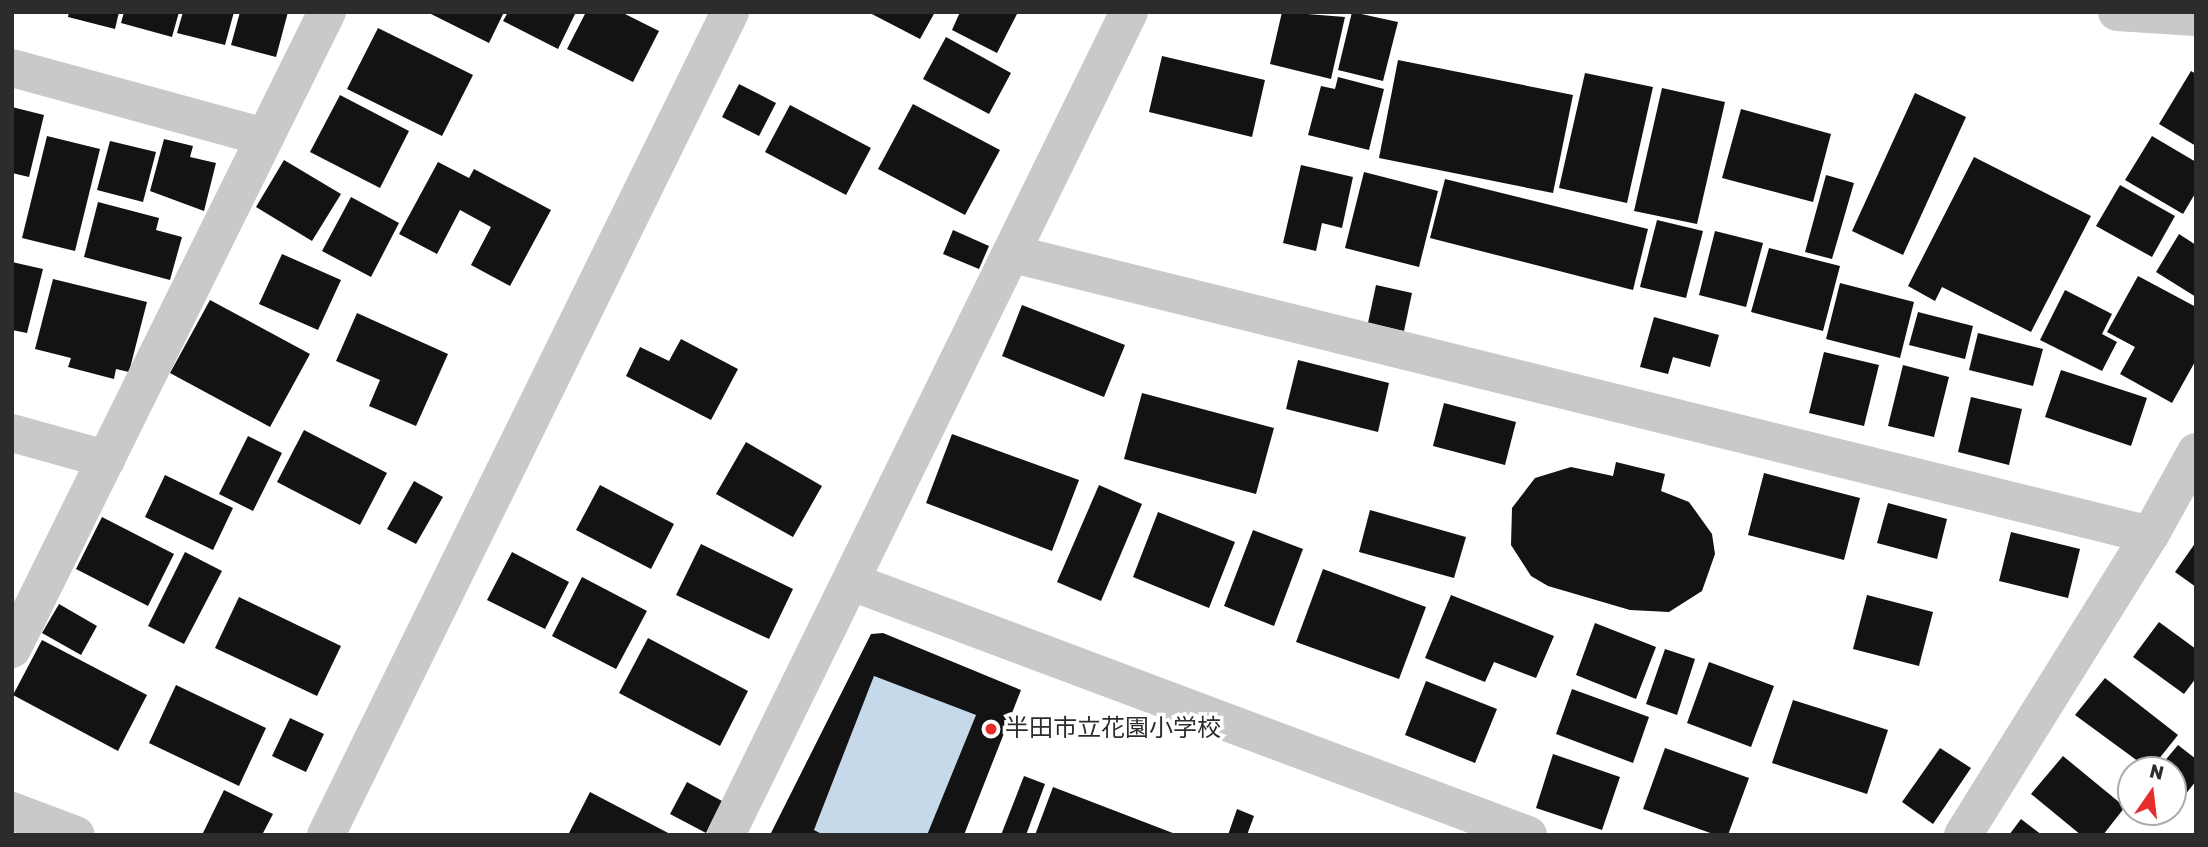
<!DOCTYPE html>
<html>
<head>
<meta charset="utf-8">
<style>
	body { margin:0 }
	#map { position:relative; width:2208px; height:847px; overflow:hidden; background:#fff; font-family:Rubik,"Noto Sans JP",sans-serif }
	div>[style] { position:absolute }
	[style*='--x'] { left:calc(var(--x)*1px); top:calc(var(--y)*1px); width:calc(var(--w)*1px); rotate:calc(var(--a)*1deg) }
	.water>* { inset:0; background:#c5d9eb }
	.building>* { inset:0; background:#131313 }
	.minor>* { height:38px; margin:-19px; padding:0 19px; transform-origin:19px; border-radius:19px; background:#c9c9c9 }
	.tertiary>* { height:38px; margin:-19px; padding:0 19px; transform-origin:19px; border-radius:19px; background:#c9c9c9 }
	.dots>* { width:19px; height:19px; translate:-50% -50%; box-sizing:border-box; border:4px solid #fff; border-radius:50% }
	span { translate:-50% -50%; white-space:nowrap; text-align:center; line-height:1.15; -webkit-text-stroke:7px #fff; paint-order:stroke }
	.poi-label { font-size:24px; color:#2c2c2c }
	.left { translate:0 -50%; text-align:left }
	.frame { position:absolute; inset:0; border:14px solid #2c2c2c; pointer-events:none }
	.north { position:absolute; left:2117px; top:756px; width:70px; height:70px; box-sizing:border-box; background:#fff; border:2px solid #ababab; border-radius:50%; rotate:14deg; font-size:19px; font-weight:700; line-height:28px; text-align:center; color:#2c2c2c }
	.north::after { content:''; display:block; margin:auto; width:24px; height:32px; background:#e62d2c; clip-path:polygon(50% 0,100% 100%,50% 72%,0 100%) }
</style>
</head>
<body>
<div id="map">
	<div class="water">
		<div style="clip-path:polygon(874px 676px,976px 715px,927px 835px,825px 835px,814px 830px)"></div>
	</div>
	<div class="building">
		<div style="clip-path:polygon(69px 12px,119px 12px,115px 29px,68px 17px)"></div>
		<div style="clip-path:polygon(124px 12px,179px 12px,172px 37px,121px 23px)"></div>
		<div style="clip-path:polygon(183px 12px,234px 12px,225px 45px,177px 33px)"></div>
		<div style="clip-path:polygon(240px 12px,288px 12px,276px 57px,231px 45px)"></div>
		<div style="clip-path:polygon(427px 12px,504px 12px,489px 43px)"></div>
		<div style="clip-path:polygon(508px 12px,576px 12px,558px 49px,503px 21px)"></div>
		<div style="clip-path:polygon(586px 12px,621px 12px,659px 31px,633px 82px,567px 49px)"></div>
		<div style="clip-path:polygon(868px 12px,935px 12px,920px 39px)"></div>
		<div style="clip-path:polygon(960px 12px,1018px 12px,997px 53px,952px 30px)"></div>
		<div style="clip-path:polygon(1282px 12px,1345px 17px,1331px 79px,1270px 64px)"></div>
		<div style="clip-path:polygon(1352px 12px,1398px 22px,1383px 81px,1338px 70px)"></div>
		<div style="clip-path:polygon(378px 28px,473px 75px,442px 136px,347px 89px)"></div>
		<div style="clip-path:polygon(946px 37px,1011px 73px,989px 114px,923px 79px)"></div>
		<div style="clip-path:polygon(1162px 56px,1265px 80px,1252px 137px,1149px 112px)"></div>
		<div style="clip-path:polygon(1398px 60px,1573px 95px,1553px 193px,1379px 158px)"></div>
		<div style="clip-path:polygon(2191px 71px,2196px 74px,2196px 146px,2159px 124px)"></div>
		<div style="clip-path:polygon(1585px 73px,1653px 87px,1627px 203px,1559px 188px)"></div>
		<div style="clip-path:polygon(1338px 77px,1384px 89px,1369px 150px,1308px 135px,1321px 86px,1335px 89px)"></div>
		<div style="clip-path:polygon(739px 84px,776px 103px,759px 136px,722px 117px)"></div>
		<div style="clip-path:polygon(1662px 88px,1725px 102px,1697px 224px,1634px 211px)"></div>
		<div style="clip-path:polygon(1915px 93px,1966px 117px,1903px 255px,1852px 231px)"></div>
		<div style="clip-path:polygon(340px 95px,409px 131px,380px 188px,310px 152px)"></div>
		<div style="clip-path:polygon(913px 104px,1000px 150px,965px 215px,878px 169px)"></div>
		<div style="clip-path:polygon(790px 105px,871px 148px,846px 195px,765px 152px)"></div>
		<div style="clip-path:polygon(12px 107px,44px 115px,29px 177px,12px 173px)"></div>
		<div style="clip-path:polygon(1741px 109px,1831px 134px,1813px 202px,1722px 178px)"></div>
		<div style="clip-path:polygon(47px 136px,100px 149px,75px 251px,22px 238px)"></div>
		<div style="clip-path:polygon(2152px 136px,2196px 162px,2196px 192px,2183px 214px,2125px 180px)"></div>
		<div style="clip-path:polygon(164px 139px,193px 146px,190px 157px,216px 163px,204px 211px,150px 191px)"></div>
		<div style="clip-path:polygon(110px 141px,156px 152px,143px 202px,97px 190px)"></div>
		<div style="clip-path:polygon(1974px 157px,2091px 216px,2031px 332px,1942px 287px,1935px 301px,1908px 286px)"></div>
		<div style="clip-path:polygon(284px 160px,341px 194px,312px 241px,256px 207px)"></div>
		<div style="clip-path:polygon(438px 162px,469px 178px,474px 169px,551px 210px,510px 286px,471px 265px,491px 227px,460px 210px,437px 254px,399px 234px)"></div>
		<div style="clip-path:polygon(1301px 165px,1353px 177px,1342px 228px,1322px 223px,1316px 251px,1283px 243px)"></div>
		<div style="clip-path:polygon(1364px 172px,1438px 191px,1419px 267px,1345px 248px)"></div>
		<div style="clip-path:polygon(1826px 175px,1854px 183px,1832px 259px,1805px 252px)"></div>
		<div style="clip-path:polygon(1445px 179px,1648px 229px,1633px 290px,1430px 238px)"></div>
		<div style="clip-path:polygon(2120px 185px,2175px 216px,2152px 257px,2096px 226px)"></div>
		<div style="clip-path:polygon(351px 197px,399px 223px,371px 277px,322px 251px)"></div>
		<div style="clip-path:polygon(98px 202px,159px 218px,156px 230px,182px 237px,170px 280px,84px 257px)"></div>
		<div style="clip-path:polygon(1657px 220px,1703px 231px,1686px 298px,1640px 287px)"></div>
		<div style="clip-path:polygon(953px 230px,989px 246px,979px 269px,943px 254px)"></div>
		<div style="clip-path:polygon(1715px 231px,1763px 243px,1746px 307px,1699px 295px)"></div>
		<div style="clip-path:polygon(2179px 234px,2196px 245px,2196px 297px,2156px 272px)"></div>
		<div style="clip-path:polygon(1769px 248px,1840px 266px,1823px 331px,1751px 312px)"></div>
		<div style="clip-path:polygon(282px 254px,341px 280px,318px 330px,259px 304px)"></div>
		<div style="clip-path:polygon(12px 262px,43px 269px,27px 333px,12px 330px)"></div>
		<div style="clip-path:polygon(2138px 276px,2196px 307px,2196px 360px,2172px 403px,2120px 374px,2135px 347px,2107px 332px)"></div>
		<div style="clip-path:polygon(53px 279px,147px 302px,129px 372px,116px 369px,114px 379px,68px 367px,71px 358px,35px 349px)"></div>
		<div style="clip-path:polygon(1840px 283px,1914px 302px,1900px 358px,1826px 339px)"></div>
		<div style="clip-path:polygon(1376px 285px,1412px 293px,1404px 331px,1368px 323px)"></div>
		<div style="clip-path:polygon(2065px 290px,2112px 314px,2102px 334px,2117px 342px,2102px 371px,2040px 340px)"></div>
		<div style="clip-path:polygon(210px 300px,310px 354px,270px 427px,170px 373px)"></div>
		<div style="clip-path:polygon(1022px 305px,1125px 345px,1104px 397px,1002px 356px)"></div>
		<div style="clip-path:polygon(1918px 312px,1973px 326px,1965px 359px,1909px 345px)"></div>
		<div style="clip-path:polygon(357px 313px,448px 354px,416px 426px,369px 406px,380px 380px,336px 361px)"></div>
		<div style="clip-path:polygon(1654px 317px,1719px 335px,1710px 367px,1673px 357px,1668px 374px,1640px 367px)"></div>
		<div style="clip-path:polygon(1978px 333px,2043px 349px,2033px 386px,1969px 370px)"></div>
		<div style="clip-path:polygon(681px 339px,738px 369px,711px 420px,626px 376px,640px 347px,669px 361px)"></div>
		<div style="clip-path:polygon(1824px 352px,1879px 365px,1864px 426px,1809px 413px)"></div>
		<div style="clip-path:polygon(1298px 360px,1389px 383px,1378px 432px,1286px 409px)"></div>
		<div style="clip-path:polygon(1903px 365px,1949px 377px,1934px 437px,1888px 426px)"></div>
		<div style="clip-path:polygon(2061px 370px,2147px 398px,2131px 446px,2045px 417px)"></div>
		<div style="clip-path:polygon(1142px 393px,1274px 428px,1256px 494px,1124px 459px)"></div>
		<div style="clip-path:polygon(1971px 397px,2022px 409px,2009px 465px,1958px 452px)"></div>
		<div style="clip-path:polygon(1444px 403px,1516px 422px,1505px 465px,1433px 446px)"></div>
		<div style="clip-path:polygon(304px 430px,387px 473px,360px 525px,277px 482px)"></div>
		<div style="clip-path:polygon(952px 434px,1079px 480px,1052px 551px,926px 503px)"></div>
		<div style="clip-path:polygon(248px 436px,282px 453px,253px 511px,219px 494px)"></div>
		<div style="clip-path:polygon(746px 442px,822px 486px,793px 537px,716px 494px)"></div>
		<div style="clip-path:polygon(1616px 462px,1665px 474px,1661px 491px,1689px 502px,1712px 534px,1715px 554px,1702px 591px,1669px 612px,1630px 610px,1548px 586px,1531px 576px,1511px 545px,1512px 508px,1535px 478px,1571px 467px,1613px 476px)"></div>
		<div style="clip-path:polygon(1764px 473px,1860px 498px,1844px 560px,1748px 535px)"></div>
		<div style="clip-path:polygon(165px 475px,233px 508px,213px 550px,145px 517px)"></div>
		<div style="clip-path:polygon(414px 481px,443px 497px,416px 544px,387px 529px)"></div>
		<div style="clip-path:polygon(600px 485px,674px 524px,651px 569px,576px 530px)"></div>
		<div style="clip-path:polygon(1099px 485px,1142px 504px,1101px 601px,1057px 582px)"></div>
		<div style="clip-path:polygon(1888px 503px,1947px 519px,1937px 559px,1877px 543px)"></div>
		<div style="clip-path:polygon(1370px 510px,1466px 537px,1454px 578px,1359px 552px)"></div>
		<div style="clip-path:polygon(1158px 512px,1235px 542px,1209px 608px,1133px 577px)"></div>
		<div style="clip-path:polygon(102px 517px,174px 554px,148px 606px,76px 569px)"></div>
		<div style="clip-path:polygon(1253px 530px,1303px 549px,1274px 626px,1224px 606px)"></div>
		<div style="clip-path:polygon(2011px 532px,2080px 549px,2068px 598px,1999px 581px)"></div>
		<div style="clip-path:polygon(2196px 542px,2196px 587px,2175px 572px)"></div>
		<div style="clip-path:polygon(701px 544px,793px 589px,769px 639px,676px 595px)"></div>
		<div style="clip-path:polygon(185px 552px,222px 571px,184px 644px,148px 626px)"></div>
		<div style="clip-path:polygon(512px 552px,569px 582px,545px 629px,487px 600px)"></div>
		<div style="clip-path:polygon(1323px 569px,1426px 607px,1399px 679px,1296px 642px)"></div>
		<div style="clip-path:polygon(582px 577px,647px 611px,616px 669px,552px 636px)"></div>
		<div style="clip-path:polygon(1451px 595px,1554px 636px,1536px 678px,1494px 662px,1485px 682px,1425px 658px)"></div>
		<div style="clip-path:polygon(1867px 595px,1933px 612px,1919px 666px,1853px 649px)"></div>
		<div style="clip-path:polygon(239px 597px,341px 646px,317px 696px,215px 648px)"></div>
		<div style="clip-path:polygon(59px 604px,97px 626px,81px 655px,42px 633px)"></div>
		<div style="clip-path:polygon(2159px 622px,2196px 649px,2196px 678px,2184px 694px,2133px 657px)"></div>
		<div style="clip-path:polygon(1595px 623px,1656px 647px,1636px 699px,1576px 675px)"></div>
		<div style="clip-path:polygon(883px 633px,1021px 690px,964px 835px,927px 835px,976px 715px,874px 676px,814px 830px,824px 835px,770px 835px,871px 634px)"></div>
		<div style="clip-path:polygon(648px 638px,748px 691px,720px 746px,619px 693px)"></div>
		<div style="clip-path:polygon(42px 640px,147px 695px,118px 751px,13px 695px)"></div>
		<div style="clip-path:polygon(1665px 649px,1695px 659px,1677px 715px,1646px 704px)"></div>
		<div style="clip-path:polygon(1709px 662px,1774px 686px,1751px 747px,1687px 723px)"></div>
		<div style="clip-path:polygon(2105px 678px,2178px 735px,2150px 770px,2075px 715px)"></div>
		<div style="clip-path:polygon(1426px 681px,1497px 709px,1475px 763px,1405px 735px)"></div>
		<div style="clip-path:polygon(176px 685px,266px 728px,239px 786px,149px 743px)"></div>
		<div style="clip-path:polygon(1572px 689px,1649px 717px,1633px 763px,1556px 734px)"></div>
		<div style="clip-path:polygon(1793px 700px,1888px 730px,1867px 794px,1772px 763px)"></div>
		<div style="clip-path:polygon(290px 718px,324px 734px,306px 772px,272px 756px)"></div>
		<div style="clip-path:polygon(2178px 745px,2196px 759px,2196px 781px,2173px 810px,2173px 770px,2157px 770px)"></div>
		<div style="clip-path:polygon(1665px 748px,1749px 778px,1728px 835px,1716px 835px,1643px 809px)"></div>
		<div style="clip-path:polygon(1940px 748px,1971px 768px,1933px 824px,1902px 802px)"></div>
		<div style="clip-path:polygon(1553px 754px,1620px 777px,1602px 830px,1536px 808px)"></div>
		<div style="clip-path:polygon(2063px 756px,2125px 807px,2103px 835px,2081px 835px,2031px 794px)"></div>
		<div style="clip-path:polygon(1024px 776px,1045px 784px,1026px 835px,1001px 835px)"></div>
		<div style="clip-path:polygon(687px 782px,722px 801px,706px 833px,670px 814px)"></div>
		<div style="clip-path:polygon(1053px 787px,1178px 835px,1035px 835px)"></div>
		<div style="clip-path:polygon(224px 790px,273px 814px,262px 835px,202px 835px)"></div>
		<div style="clip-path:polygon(590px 792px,672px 835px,568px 835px)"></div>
		<div style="clip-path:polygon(1237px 809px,1254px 816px,1247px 835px,1228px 835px)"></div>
		<div style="clip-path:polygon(2021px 819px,2042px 835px,2009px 835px)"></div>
	</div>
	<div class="minor">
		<div style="--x:12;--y:68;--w:262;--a:15.3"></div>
		<div style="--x:1013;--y:254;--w:1171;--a:13.88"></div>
		<div style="--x:12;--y:433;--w:98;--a:15.5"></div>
		<div style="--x:852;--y:582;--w:722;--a:20.52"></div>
		<div style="--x:12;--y:649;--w:711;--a:-63.69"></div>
		<div style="--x:12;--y:811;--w:68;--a:20.6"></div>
		<div style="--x:726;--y:835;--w:916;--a:-63.91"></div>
		<div style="--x:1963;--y:835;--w:354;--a:-58.1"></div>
		<div style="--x:2150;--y:535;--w:95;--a:-61"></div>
	</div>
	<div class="tertiary">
		<div style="--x:2117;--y:12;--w:79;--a:3.6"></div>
		<div style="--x:326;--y:835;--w:917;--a:-63.85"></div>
	</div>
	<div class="dots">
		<div style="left:991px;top:729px;background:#e62d2c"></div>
	</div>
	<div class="poi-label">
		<span class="left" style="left:1005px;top:729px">半田市立花園小学校</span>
	</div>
	<div class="frame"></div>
	<div class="north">N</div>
</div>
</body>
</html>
